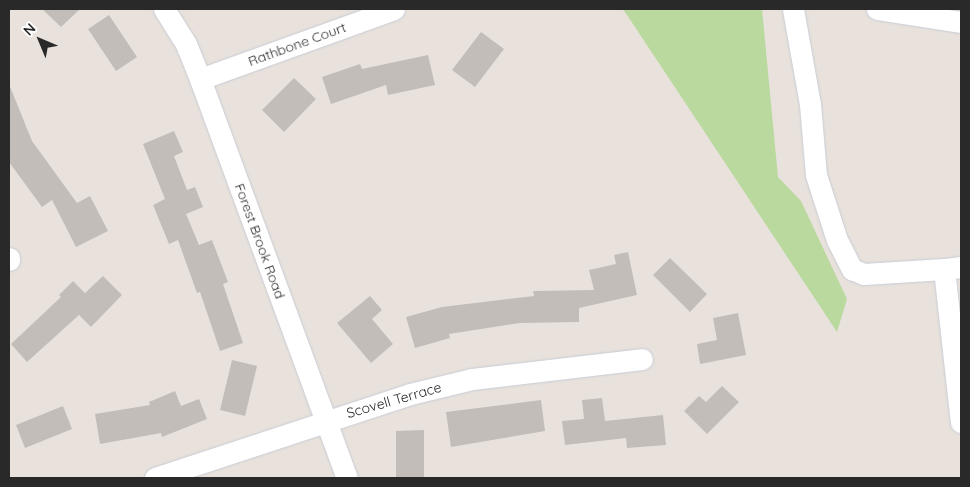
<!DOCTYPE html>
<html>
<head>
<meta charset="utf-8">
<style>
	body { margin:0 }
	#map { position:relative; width:970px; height:487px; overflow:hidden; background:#e9e2dc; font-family:Quicksand,sans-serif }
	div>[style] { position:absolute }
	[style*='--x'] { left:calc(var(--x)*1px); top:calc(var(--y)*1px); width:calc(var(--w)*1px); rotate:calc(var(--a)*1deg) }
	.green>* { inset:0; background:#bad99f }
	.building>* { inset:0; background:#c2bdb8 }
	.roads { filter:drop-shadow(0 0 1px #c8ccd5) drop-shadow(0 0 1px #c8ccd5) }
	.minor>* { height:21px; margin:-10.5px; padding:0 10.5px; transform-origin:10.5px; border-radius:10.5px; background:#fff }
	span { translate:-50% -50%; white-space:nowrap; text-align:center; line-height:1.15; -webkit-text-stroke:5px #fff; paint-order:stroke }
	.street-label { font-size:14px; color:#292929 }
	.frame { position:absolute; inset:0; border:10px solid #292929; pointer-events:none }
	.north { position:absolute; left:15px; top:15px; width:50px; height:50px; -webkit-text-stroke:4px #fff; paint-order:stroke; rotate:315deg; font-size:14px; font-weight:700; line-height:20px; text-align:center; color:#292929 }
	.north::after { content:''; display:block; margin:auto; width:18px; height:22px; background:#292929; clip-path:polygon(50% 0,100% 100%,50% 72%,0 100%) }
</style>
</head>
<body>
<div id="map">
	<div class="green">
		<div style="clip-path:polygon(623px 9px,762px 9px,778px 177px,801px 201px,847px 299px,837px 332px)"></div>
	</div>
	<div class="building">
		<div style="clip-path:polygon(42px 9px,80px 9px,61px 27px)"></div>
		<div style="clip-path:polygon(109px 15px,137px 57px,116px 71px,88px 29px)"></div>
		<div style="clip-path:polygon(481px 32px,504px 49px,475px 87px,452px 70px)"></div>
		<div style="clip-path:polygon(428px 55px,435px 85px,388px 95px,386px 85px,331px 104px,322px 77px,360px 64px,362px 69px)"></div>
		<div style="clip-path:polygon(294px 78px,316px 99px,284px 132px,262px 110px)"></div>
		<div style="clip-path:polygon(9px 84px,32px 141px,77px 203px,90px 196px,108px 231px,76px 247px,52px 200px,42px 207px,9px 162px)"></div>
		<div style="clip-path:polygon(174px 131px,183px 152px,174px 156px,187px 190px,195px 187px,203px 207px,186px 214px,199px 245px,212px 240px,228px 282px,223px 284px,243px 343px,220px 351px,200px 292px,197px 293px,178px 240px,169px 244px,153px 205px,165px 199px,143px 144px)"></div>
		<div style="clip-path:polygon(628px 252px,637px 295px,579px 308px,579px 322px,520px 323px,449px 334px,450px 338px,415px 348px,406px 317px,442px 307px,534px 296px,533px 291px,594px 290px,589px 270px,616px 264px,614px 255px)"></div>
		<div style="clip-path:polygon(670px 258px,707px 294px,690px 312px,653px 275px)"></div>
		<div style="clip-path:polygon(103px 276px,122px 295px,91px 327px,79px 315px,27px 362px,11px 344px,61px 297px,59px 295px,73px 281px,85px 293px)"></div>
		<div style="clip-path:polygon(370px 296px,382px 310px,372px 319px,393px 344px,371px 363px,337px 323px)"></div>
		<div style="clip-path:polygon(738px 313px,746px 355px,700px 364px,697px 344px,717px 340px,713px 318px)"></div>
		<div style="clip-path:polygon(232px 360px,257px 366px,245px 416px,220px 410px)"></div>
		<div style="clip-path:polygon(722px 386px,739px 402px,707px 434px,684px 411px,699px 396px,706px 402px)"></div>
		<div style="clip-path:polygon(175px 391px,181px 406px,199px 399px,207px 419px,162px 437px,161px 433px,100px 444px,95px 414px,150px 405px,149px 402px)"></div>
		<div style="clip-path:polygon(602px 398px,605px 421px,663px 415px,666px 445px,627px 448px,626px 438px,565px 445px,562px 421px,584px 419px,582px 400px)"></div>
		<div style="clip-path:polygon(541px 400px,545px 431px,451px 447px,446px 412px)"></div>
		<div style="clip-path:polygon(63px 406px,72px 429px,25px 448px,16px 425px)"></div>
		<div style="clip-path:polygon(424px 430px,424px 478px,396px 478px,396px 431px)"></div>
	</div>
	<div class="roads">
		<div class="minor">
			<div style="--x:164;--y:9;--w:41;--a:57.8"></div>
			<div style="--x:186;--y:44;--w:38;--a:68"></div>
			<div style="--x:200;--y:79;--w:425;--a:69.8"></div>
			<div style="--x:793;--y:9;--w:97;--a:79.9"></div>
			<div style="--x:810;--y:104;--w:71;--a:85.2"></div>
			<div style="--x:816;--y:175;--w:68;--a:72.1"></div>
			<div style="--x:837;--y:240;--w:33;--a:63"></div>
			<div style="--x:852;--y:269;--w:13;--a:23"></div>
			<div style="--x:864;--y:274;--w:80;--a:-3.6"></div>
			<div style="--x:877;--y:9;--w:85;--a:8.8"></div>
			<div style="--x:200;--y:79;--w:206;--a:-19.8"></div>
			<div style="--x:9;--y:258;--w:2;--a:90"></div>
			<div style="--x:961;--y:267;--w:17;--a:173"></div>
			<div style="--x:944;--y:269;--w:154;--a:83.7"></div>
			<div style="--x:155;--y:478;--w:268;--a:-18.2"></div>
			<div style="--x:410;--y:394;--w:64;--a:-13.6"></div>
			<div style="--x:472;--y:379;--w:171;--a:-6.7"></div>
		</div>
	</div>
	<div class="street-label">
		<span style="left:297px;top:44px;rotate:-20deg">Rathbone Court</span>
		<span style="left:260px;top:241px;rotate:70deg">Forest Brook Road</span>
		<span style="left:394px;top:400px;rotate:-16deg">Scovell Terrace</span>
	</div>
	<div class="frame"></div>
	<div class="north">N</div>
</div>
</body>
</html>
